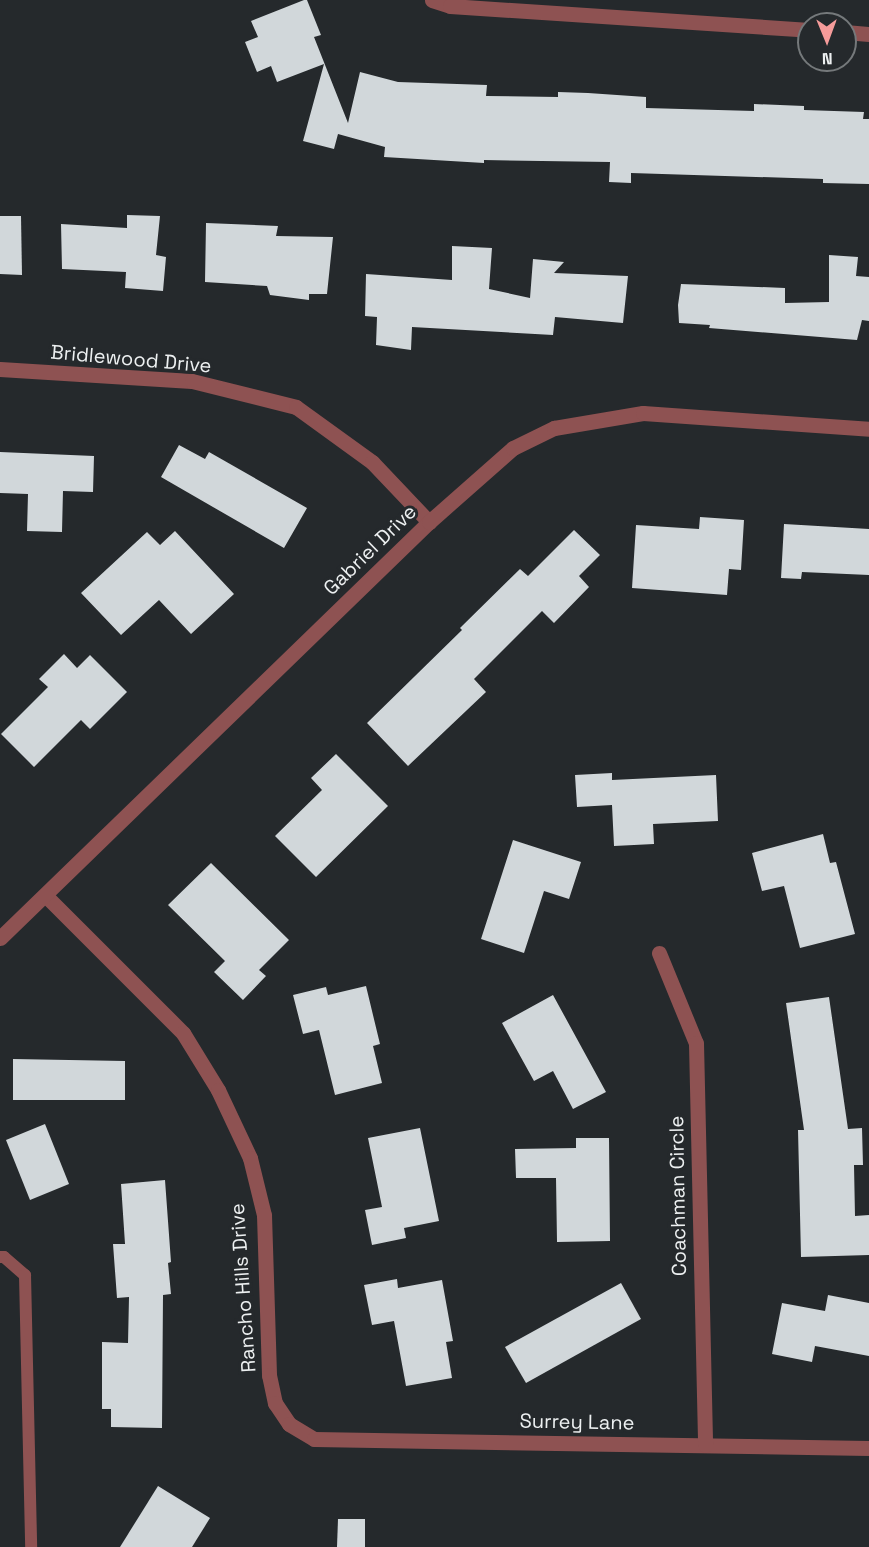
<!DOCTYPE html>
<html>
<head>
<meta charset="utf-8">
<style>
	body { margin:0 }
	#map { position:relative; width:869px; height:1547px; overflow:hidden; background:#25292c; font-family:"Space Grotesk",sans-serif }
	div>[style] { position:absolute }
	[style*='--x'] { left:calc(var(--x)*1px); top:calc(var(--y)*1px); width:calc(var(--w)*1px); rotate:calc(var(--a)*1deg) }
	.building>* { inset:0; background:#d1d7da }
	.service>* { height:12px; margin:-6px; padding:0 6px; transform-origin:6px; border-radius:6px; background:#8e5252 }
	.minor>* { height:15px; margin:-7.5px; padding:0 7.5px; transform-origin:7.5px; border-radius:7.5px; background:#8e5252 }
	span { translate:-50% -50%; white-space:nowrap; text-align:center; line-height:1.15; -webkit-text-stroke:6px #25292c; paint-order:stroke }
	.street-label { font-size:20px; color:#edf0f1 }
	.north { position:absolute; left:797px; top:12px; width:60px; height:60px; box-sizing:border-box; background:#25292c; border:2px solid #75797b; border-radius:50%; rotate:179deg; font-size:16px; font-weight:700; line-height:24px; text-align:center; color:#edf0f1 }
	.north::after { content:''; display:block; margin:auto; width:21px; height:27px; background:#f59b9a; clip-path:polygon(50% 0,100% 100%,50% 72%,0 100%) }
</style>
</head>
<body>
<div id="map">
	<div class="building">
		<div style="clip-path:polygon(304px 0,307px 0,321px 35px,314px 37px,348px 123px,360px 72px,398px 82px,487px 85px,486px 96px,558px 97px,558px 92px,588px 93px,646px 97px,646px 108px,754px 111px,754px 104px,804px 106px,804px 110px,864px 112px,863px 119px,869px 119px,869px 184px,823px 183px,823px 179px,631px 173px,631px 183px,609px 182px,610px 162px,484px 160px,484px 163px,384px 157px,385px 147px,338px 134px,334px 149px,303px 141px,324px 64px,277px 82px,271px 66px,257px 72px,245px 42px,258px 37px,251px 21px)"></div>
		<div style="clip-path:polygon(127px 215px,160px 216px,156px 255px,166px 257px,163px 291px,125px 288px,126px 272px,62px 269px,61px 224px,127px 228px)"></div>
		<div style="clip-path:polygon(0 216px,21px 216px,22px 275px,0 274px)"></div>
		<div style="clip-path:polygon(206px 223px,278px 226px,276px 236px,333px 237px,327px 294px,309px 294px,309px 300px,270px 295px,267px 286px,205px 282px)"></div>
		<div style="clip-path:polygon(452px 246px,492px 248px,489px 289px,530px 298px,533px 259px,564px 262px,554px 273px,628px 276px,623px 323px,555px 317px,553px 335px,412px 327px,411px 350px,376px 345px,377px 317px,365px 316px,366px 274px,452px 280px)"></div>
		<div style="clip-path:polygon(829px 255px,858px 257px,856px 276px,869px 277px,869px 321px,862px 320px,857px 340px,709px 328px,710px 325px,679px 323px,678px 305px,681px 284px,785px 288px,785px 303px,829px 302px)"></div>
		<div style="clip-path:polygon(179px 445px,205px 459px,209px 452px,307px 508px,284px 548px,161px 477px)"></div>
		<div style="clip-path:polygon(0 452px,94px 456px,93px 492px,63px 491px,62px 532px,27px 531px,28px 494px,0 493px)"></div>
		<div style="clip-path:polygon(700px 517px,744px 520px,741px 570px,729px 569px,727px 595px,632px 588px,636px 525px,699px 529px)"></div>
		<div style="clip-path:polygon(784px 524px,869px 529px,869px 575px,802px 572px,801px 579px,781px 578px)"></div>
		<div style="clip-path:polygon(574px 530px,600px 555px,579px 576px,589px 587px,554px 623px,542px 611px,474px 679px,486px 692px,408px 766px,367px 723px,462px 630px,460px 628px,520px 569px,528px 576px)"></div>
		<div style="clip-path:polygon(175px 531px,234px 594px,191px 634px,159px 600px,121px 635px,81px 593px,147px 532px,160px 545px)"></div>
		<div style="clip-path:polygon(64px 654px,77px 668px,90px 655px,127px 692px,90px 729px,81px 720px,34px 767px,1px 734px,48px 687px,39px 679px)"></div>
		<div style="clip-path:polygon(336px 754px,388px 806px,316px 877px,275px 836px,322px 790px,311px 778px)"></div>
		<div style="clip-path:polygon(612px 773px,612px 780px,716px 775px,718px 821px,653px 824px,654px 844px,614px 846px,612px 805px,577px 807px,575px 775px)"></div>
		<div style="clip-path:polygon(823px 834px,830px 863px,836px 862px,855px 934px,800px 948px,784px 886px,762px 891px,752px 853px)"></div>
		<div style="clip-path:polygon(513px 840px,581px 862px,569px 899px,544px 891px,524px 953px,481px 939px)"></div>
		<div style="clip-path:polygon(211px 863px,289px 940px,259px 970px,266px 976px,243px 1000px,214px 972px,225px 961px,168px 905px)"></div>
		<div style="clip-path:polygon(366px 986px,380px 1044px,373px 1046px,382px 1083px,335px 1095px,319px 1030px,303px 1034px,293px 995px,326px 987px,328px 995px)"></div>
		<div style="clip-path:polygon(553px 995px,606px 1092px,573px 1109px,553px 1071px,534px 1081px,502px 1023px)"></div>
		<div style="clip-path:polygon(829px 997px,848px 1129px,862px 1128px,863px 1165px,854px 1165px,855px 1216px,869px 1215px,869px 1255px,801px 1257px,798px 1130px,804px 1130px,786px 1003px)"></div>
		<div style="clip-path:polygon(13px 1059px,125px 1061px,125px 1100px,13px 1100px)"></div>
		<div style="clip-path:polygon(45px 1124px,69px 1184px,30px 1200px,6px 1140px)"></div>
		<div style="clip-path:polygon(420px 1128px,439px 1221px,404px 1228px,406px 1238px,372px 1245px,365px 1210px,382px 1207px,368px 1138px)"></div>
		<div style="clip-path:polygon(576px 1138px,609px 1138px,610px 1241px,557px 1242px,556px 1178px,516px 1178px,515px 1149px,576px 1148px)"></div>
		<div style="clip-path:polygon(165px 1180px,171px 1262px,168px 1263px,171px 1294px,163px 1295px,162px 1428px,111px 1427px,111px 1409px,102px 1409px,102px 1342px,128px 1343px,129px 1297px,117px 1298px,113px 1244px,125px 1244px,121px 1184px)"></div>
		<div style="clip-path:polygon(397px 1279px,398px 1288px,442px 1280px,453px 1341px,446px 1342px,452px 1378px,406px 1386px,394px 1321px,372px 1325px,364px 1285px)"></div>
		<div style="clip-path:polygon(621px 1283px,641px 1319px,526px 1383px,505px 1347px)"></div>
		<div style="clip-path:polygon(828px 1295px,869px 1303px,869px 1356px,815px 1346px,812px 1362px,772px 1354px,782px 1303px,825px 1311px)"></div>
		<div style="clip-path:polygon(158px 1486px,210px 1518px,192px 1547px,120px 1547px)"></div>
		<div style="clip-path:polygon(338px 1519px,365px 1519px,365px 1547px,337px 1547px)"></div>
	</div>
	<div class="service">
		<div style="--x:0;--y:1257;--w:4;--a:0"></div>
		<div style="--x:4;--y:1257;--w:28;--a:41"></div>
		<div style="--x:25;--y:1275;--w:272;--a:88.7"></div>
	</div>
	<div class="minor">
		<div style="--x:432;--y:0;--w:19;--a:18"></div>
		<div style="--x:450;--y:6;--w:360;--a:3.8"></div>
		<div style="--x:845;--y:32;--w:24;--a:5"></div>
		<div style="--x:0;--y:369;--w:192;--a:3.6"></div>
		<div style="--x:192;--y:381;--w:107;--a:14"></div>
		<div style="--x:296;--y:407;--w:94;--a:35.9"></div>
		<div style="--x:372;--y:462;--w:83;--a:46.5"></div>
		<div style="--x:46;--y:896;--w:194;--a:45"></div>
		<div style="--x:183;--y:1033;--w:67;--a:58.4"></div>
		<div style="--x:218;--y:1090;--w:75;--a:64.8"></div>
		<div style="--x:250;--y:1158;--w:59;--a:76.2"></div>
		<div style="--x:264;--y:1215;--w:160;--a:88.2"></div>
		<div style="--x:269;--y:1375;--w:29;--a:78"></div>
		<div style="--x:275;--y:1403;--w:25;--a:56"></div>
		<div style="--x:289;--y:1424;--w:29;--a:31"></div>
		<div style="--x:314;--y:1439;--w:555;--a:0.93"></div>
		<div style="--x:0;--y:938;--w:598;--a:-44.12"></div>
		<div style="--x:429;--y:522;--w:112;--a:-41.4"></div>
		<div style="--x:513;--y:448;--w:46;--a:-26"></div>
		<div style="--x:554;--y:428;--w:90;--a:-9.6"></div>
		<div style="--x:643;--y:413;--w:227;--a:4"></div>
		<div style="--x:659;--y:953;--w:97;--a:67.7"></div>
		<div style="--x:696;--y:1043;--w:402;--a:88.7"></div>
	</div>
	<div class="street-label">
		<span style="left:131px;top:359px;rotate:5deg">Bridlewood Drive</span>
		<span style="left:370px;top:550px;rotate:-44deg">Gabriel Drive</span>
		<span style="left:678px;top:1196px;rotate:-91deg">Coachman Circle</span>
		<span style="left:243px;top:1288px;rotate:-94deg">Rancho Hills Drive</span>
		<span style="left:577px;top:1422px;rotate:1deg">Surrey Lane</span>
	</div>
	<div class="north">N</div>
</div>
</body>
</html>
